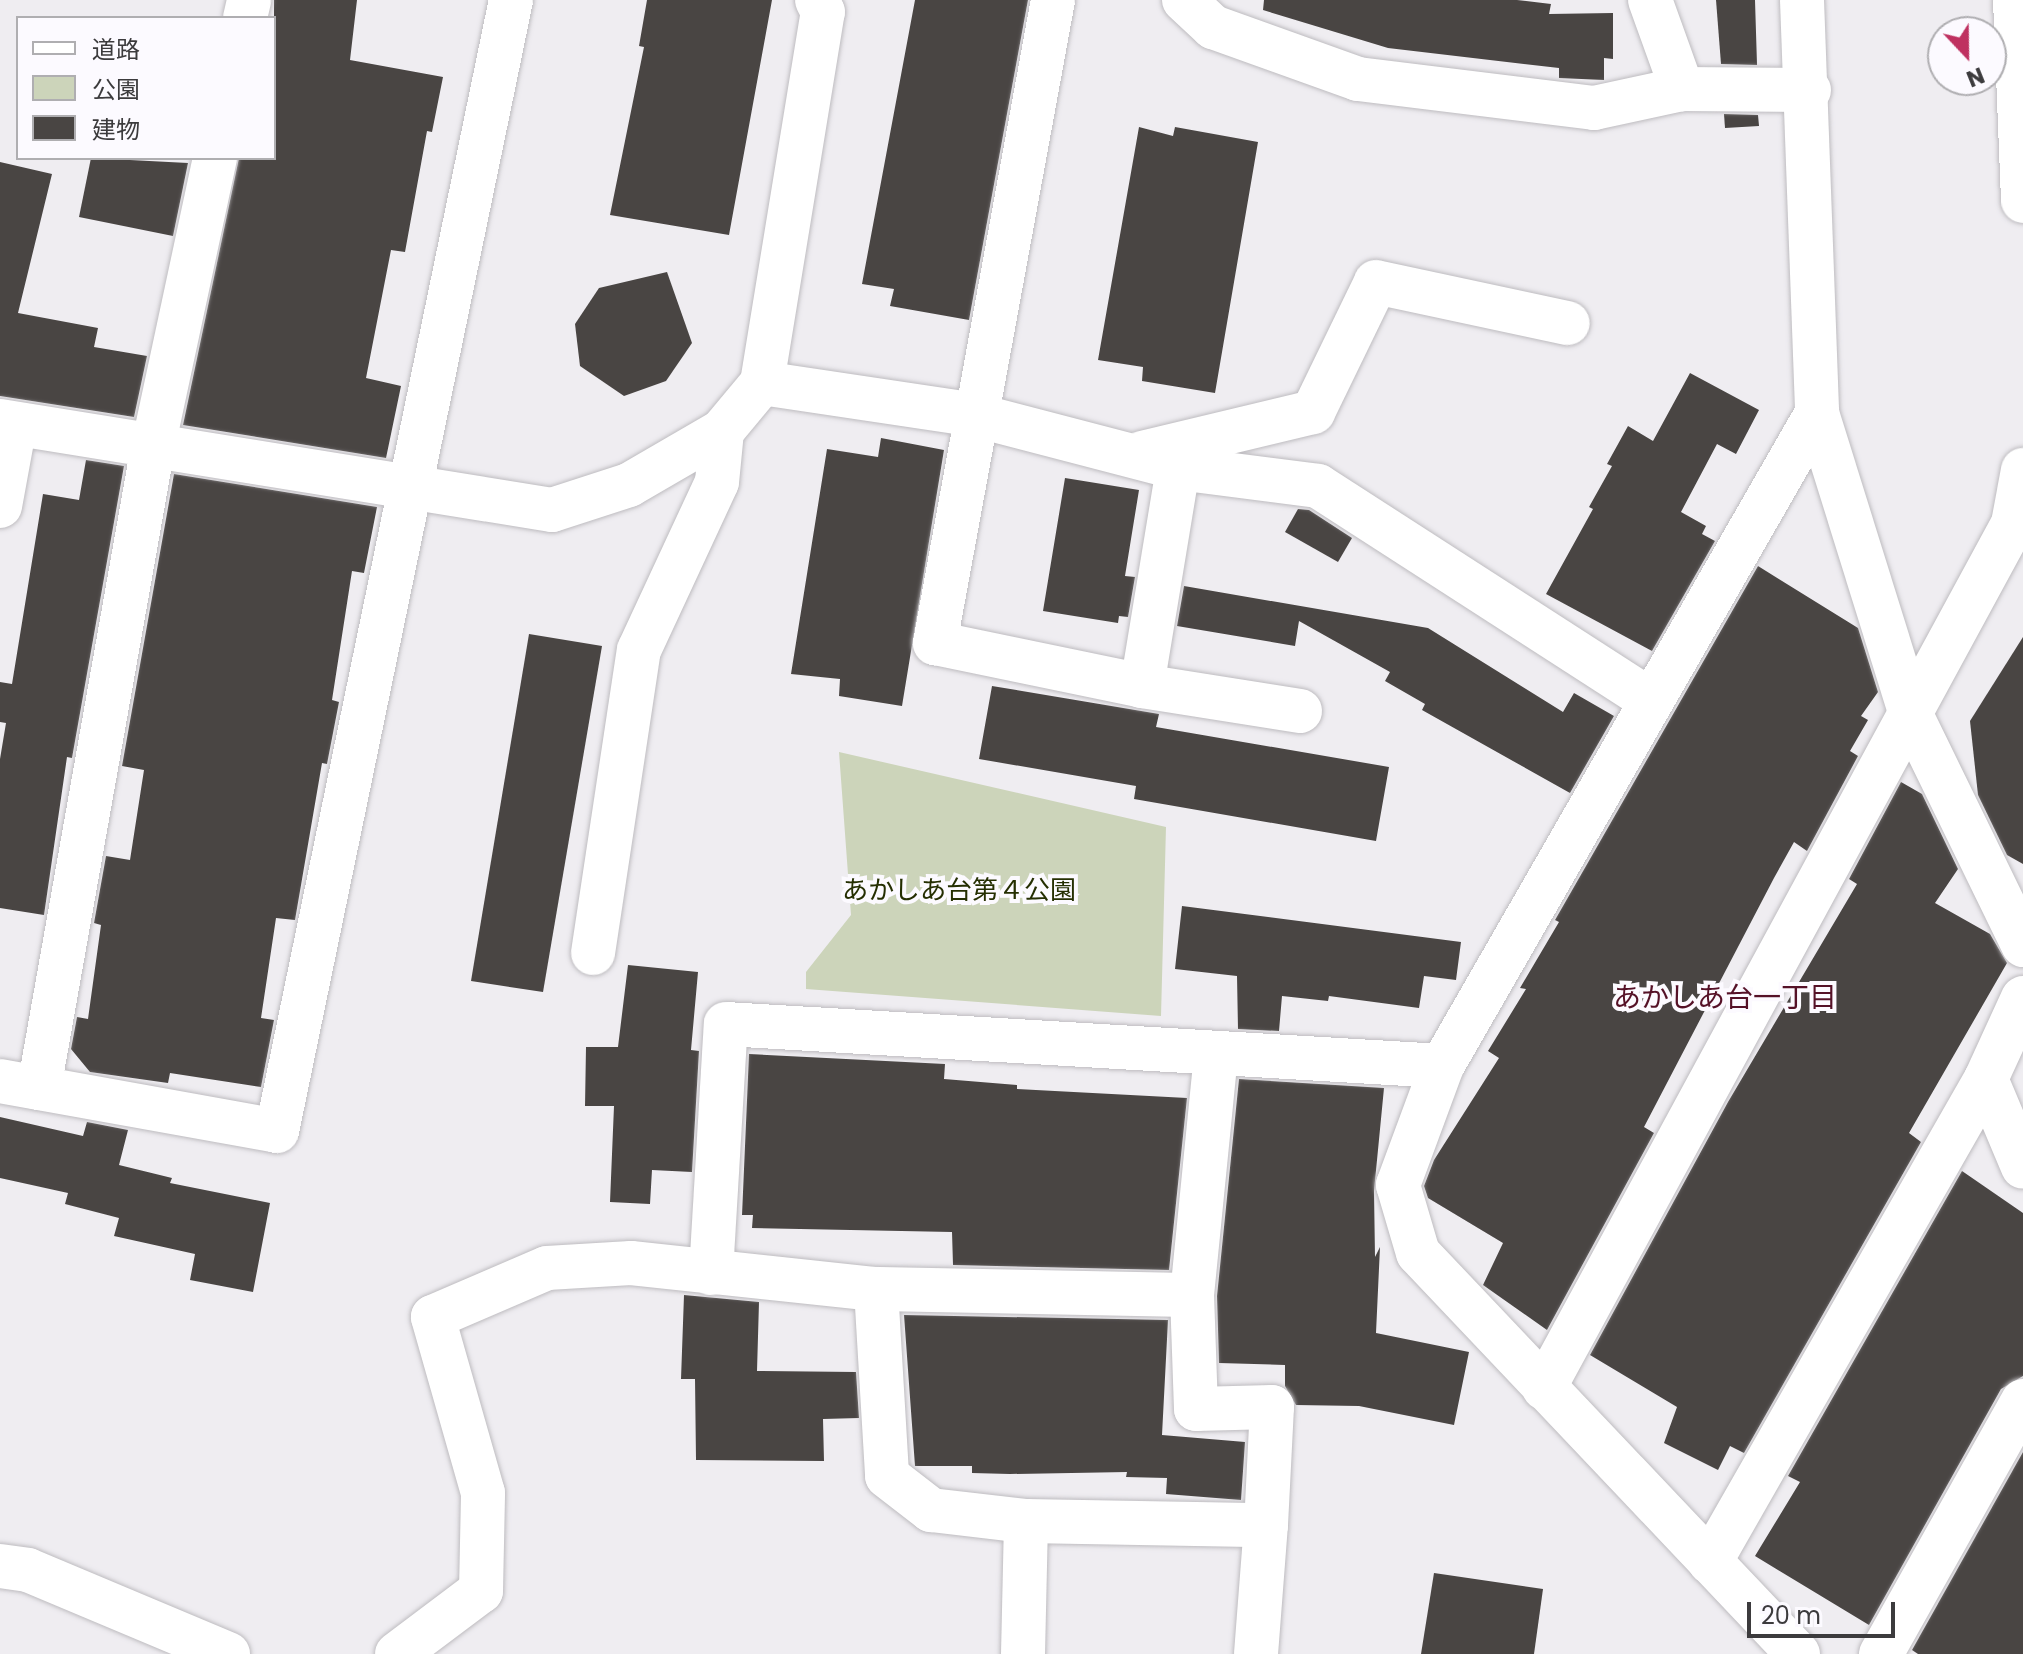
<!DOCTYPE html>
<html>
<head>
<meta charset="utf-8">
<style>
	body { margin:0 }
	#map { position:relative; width:2023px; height:1654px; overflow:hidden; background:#efedf1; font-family:Poppins,"Noto Sans JP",sans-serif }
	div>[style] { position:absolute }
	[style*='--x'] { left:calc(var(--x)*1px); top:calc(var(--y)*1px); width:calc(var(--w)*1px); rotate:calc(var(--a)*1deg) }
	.green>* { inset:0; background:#ccd4ba }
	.building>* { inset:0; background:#494543 }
	.roads { filter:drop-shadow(0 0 2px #bebcc0) drop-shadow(0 0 2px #bebcc0) }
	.minor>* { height:44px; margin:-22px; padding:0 22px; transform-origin:22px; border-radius:22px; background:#fff }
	span { translate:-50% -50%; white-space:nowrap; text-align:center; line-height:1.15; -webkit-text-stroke:8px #fcfaff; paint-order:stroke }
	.park-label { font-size:26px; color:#252f02 }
	.neighbourhood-label { font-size:28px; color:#551127 }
	.legend { position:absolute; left:16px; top:16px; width:260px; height:144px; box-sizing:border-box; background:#fcfaff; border:2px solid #afaeb1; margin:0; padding:10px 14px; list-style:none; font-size:24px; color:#3c3b3d }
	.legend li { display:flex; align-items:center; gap:16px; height:40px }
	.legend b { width:40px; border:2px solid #afaeb1 }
	.north { position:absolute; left:1927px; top:16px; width:80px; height:80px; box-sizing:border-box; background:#fcfaff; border:2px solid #afaeb1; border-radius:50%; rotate:158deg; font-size:22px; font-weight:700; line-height:32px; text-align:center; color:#3c3b3d }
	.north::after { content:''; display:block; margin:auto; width:28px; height:36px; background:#bf3160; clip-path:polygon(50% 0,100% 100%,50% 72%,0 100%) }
	.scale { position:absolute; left:1747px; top:1602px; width:148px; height:36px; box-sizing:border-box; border:4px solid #3c3b3d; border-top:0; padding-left:10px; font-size:24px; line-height:28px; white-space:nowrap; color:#3c3b3d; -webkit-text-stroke:6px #fcfaff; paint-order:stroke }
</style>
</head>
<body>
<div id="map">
	<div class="green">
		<div style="clip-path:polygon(839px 752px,1166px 827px,1161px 1016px,806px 989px,806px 972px,851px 915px)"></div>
	</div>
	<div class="building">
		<div style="clip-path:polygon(274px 0,357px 0,350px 60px,443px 77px,432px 132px,427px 131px,405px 252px,391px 250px,366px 378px,401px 386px,386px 458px,183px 425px,239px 158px,274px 158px)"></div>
		<div style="clip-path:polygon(647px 0,772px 0,729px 235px,610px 215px,644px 47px,639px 46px)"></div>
		<div style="clip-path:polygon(915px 0,1028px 0,969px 320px,890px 306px,894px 289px,862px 284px)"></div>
		<div style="clip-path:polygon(1264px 0,1517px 0,1551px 4px,1549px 14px,1613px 13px,1613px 59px,1604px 58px,1604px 80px,1559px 78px,1559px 68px,1388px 48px,1263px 10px)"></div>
		<div style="clip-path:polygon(1716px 0,1755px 0,1757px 65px,1721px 64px)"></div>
		<div style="clip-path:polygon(1724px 114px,1758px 115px,1759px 126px,1725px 128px)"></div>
		<div style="clip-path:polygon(1139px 127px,1173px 136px,1175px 127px,1258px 142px,1215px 393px,1142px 381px,1143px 367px,1098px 360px)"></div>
		<div style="clip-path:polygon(91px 158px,188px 163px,173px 236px,79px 217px)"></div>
		<div style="clip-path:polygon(0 162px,52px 174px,18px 313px,98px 328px,94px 347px,147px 356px,134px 417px,0 396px)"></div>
		<div style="clip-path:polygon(667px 272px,692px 343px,666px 381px,624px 396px,580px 366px,575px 324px,599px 288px)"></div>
		<div style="clip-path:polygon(1690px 373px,1759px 410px,1736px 454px,1717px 444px,1681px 512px,1706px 526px,1702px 534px,1715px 541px,1652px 651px,1546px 594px,1593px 509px,1589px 507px,1612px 466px,1607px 464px,1628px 426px,1653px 441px)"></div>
		<div style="clip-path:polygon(881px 438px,944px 450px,902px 706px,839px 696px,840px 679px,791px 674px,827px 449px,878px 457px)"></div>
		<div style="clip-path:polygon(86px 460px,124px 466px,72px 758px,67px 757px,44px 915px,0 908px,0 759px,6px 723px,0 722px,0 682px,12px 684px,43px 494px,79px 500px)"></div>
		<div style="clip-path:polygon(174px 474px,377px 507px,364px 573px,352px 571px,332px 700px,339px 702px,327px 764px,322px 763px,295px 920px,276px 918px,261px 1018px,274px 1020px,261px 1087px,170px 1073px,168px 1083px,90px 1072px,71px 1049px,77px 1017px,88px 1019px,101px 925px,94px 923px,106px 856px,130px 860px,144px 770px,122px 766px)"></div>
		<div style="clip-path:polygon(1065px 478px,1139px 490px,1125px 576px,1135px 577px,1128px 617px,1119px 616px,1118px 623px,1043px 611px)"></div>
		<div style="clip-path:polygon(1298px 509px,1309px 510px,1352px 538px,1338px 562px,1285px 532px)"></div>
		<div style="clip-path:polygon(1758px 566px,1858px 628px,1878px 692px,1861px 716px,1868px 720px,1850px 751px,1858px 756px,1807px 851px,1794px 842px,1774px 878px,1644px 1127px,1654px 1133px,1547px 1330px,1483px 1285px,1503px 1243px,1428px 1198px,1424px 1186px,1434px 1160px,1499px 1058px,1488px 1051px,1526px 989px,1520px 988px,1559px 922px,1555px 920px)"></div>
		<div style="clip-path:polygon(1184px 586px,1428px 628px,1563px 712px,1574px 693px,1614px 716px,1570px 793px,1422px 710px,1425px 704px,1385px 681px,1390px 672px,1299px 621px,1295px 646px,1177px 626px)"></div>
		<div style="clip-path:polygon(529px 634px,602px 646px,543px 992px,471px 981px)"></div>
		<div style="clip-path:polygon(2023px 637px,2023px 864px,2007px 855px,1978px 795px,1970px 721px)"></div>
		<div style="clip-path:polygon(992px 686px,1159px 714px,1156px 727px,1389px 767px,1376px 841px,1134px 799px,1136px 786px,979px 759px)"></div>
		<div style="clip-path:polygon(1901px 782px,1922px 794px,1958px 869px,1935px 903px,1990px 934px,2007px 963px,1909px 1133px,1921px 1142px,1744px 1453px,1730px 1446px,1718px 1470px,1664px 1443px,1677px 1407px,1590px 1355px,1728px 1102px,1857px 884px,1849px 879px)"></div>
		<div style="clip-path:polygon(1182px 906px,1461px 942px,1456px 980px,1424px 976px,1419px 1008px,1329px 996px,1328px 1001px,1282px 996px,1279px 1031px,1238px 1029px,1237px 976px,1175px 969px)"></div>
		<div style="clip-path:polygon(628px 965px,698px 972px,691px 1050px,699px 1051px,692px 1172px,652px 1170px,650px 1204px,610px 1202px,614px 1106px,585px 1106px,586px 1047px,618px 1047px)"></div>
		<div style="clip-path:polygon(749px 1054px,945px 1064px,944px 1079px,1017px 1085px,1017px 1089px,1187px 1098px,1169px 1270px,953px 1265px,952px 1232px,752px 1228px,753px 1215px,742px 1215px)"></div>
		<div style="clip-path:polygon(1239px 1079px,1384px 1088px,1374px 1191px,1375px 1257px,1380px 1247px,1376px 1333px,1469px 1352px,1454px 1425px,1359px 1406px,1296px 1405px,1285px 1386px,1285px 1365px,1219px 1363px,1217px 1296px)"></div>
		<div style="clip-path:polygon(0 1117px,83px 1136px,87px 1122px,128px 1130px,119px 1165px,172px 1178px,170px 1183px,270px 1203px,253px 1292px,190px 1280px,195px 1254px,114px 1236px,119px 1218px,65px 1204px,68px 1193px,0 1178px)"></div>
		<div style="clip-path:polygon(1962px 1171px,2023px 1213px,2023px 1376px,2001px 1389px,1869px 1625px,1755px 1556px,1800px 1482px,1788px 1476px)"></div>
		<div style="clip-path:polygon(684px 1295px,759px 1302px,757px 1371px,856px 1372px,859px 1418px,823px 1419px,824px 1461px,696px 1460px,695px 1379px,681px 1379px)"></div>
		<div style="clip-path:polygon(904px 1315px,1168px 1320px,1162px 1435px,1245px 1442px,1241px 1500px,1166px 1494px,1167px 1478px,1126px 1477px,1127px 1472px,1010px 1474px,972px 1473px,972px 1466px,915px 1466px)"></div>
		<div style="clip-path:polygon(2023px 1452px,2023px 1654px,1918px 1654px,1912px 1650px)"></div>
		<div style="clip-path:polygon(1434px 1573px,1543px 1589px,1534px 1654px,1421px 1654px)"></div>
	</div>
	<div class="roads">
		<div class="minor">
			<div style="--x:1053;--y:0;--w:654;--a:100.4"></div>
			<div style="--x:935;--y:643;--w:211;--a:11.7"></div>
			<div style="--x:1142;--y:686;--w:160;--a:9"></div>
			<div style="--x:1184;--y:0;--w:40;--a:43"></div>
			<div style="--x:1213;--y:27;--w:154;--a:19.7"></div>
			<div style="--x:1358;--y:79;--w:238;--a:7"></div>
			<div style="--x:1594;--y:108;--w:90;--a:-12.2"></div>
			<div style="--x:1650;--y:0;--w:95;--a:70.2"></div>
			<div style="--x:1682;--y:89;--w:127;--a:0.5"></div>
			<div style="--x:1802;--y:0;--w:413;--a:87.9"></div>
			<div style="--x:1817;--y:413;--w:316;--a:72.7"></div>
			<div style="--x:1911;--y:715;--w:256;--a:64"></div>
			<div style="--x:2015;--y:0;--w:201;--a:87.7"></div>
			<div style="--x:245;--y:18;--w:18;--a:-77"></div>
			<div style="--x:762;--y:383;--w:215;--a:8.5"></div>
			<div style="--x:975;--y:415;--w:210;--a:14.6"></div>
			<div style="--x:1178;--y:468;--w:141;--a:7.3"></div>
			<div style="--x:1318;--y:486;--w:396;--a:32.8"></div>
			<div style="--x:0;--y:421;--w:559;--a:9.16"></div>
			<div style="--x:552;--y:510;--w:81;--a:-18"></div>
			<div style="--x:629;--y:485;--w:108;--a:-30.1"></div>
			<div style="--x:722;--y:431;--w:62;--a:-50.2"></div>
			<div style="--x:762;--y:383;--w:376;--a:-80.7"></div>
			<div style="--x:823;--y:12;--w:13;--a:-117"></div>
			<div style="--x:1142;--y:453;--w:176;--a:-13.5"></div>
			<div style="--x:1313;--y:412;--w:144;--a:-64.1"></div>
			<div style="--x:1376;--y:282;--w:196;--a:12.1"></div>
			<div style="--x:0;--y:506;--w:83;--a:-79.6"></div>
			<div style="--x:1142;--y:686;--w:221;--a:-80.6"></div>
			<div style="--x:593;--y:953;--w:306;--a:-81.4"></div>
			<div style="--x:639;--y:650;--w:185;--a:-65.1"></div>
			<div style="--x:717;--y:482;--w:51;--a:-84.4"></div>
			<div style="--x:2023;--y:998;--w:89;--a:114.6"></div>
			<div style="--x:1986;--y:1079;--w:95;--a:67.2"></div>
			<div style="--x:0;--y:1081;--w:281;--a:10.2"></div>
			<div style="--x:277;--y:1131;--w:1155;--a:-78.31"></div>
			<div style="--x:39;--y:1088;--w:651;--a:-79.92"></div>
			<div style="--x:153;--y:447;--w:296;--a:-77.9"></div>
			<div style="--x:711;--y:1273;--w:249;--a:-86.6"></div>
			<div style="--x:726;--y:1024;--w:717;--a:3.36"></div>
			<div style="--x:876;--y:1289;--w:187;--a:86.6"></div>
			<div style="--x:887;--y:1476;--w:56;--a:37.7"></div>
			<div style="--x:931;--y:1510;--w:96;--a:6.6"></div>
			<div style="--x:1026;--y:1521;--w:240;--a:1"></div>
			<div style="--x:1266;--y:1525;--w:118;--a:-87.1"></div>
			<div style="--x:1272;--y:1407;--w:76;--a:178.5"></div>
			<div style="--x:1196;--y:1409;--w:114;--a:-92"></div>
			<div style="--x:1192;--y:1295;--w:240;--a:-84.3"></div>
			<div style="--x:1544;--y:1388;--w:983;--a:-61.51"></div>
			<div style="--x:2013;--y:524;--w:55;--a:-79.5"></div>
			<div style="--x:1710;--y:1562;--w:556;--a:-60.26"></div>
			<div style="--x:0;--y:1566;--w:28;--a:8"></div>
			<div style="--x:28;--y:1570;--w:217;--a:22.8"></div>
			<div style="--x:397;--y:1654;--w:105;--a:-36.9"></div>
			<div style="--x:481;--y:1591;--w:98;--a:-88.8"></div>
			<div style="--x:483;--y:1493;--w:183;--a:-105.9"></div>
			<div style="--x:433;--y:1317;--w:124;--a:-23.3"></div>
			<div style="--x:547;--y:1268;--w:84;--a:-3.4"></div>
			<div style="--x:631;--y:1263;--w:246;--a:6.1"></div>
			<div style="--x:876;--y:1289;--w:316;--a:1.1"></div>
			<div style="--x:1023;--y:1654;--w:133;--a:-88.7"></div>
			<div style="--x:1256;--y:1654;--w:129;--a:-85.6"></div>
			<div style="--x:1798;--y:1654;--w:552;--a:-133.46"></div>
			<div style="--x:1418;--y:1253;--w:71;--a:-106.4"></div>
			<div style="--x:1398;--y:1185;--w:127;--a:-69.7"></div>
			<div style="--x:1442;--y:1066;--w:753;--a:-60.13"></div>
			<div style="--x:1881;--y:1654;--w:290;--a:-60.7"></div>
		</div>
	</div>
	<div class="park-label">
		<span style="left:959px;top:891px">あかしあ台第４公園</span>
	</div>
	<div class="neighbourhood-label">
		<span style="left:1725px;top:998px">あかしあ台一丁目</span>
	</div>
	<ul class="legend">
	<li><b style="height:10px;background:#fff"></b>道路</li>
	<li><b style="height:22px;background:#ccd4ba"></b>公園</li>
	<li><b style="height:22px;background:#494543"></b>建物</li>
	</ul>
	<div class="north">N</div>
	<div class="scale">20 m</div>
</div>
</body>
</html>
